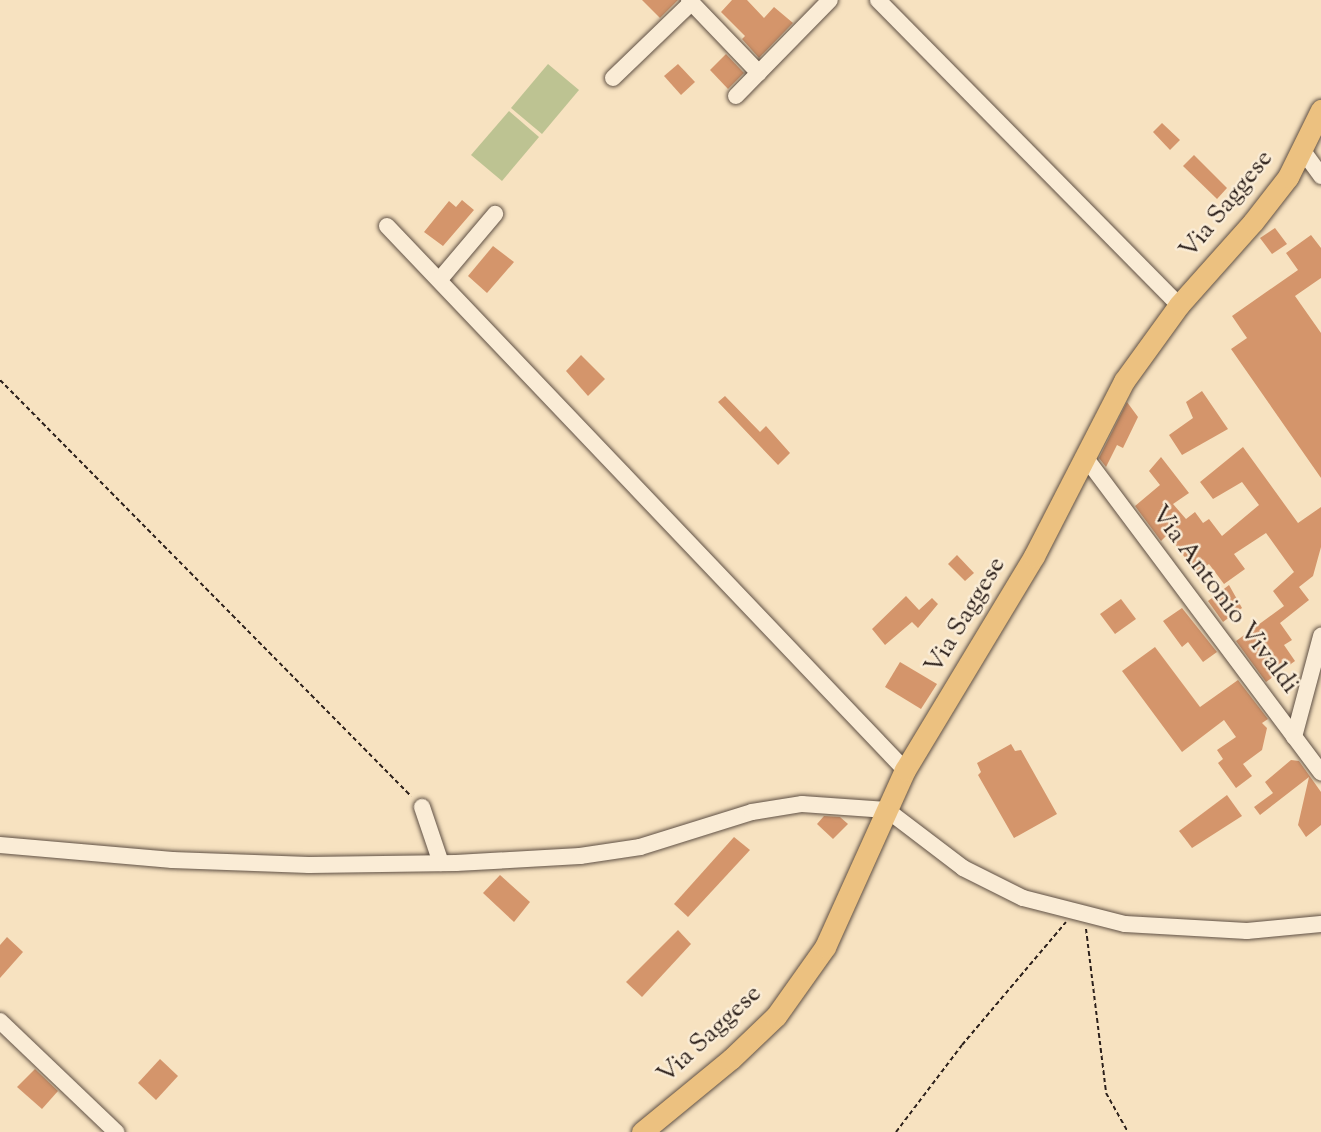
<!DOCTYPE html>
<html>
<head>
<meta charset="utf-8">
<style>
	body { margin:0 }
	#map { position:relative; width:1321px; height:1132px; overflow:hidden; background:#f7e2c0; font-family:"Sorts Mill Goudy",serif }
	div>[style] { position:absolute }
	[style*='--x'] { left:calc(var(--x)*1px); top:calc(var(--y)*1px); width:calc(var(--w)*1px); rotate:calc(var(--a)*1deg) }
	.green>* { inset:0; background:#bdc392 }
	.building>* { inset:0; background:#d4956b }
	.path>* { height:2px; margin-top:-1px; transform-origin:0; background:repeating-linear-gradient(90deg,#2c201b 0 4.5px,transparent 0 7.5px) }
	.roads { filter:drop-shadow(0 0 2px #5f5044) drop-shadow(0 0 2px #5f5044) }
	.minor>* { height:16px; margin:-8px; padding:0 8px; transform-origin:8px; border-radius:8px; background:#faecd6 }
	.major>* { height:21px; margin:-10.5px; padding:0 10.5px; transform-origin:10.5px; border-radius:10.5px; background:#ecc180 }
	span { translate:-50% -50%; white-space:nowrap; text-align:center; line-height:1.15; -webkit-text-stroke:5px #faecd6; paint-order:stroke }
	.street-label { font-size:26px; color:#2c201b }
</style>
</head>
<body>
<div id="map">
	<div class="green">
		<div style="clip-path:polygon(548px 64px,579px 90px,542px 134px,511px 108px)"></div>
		<div style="clip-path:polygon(509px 111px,539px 137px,502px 181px,471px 155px)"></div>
	</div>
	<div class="building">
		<div style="clip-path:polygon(642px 0,678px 0,660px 18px)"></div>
		<div style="clip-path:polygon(732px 0,747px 0,764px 18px,774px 7px,793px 23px,759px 58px,742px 39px,745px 36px,721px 12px)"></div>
		<div style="clip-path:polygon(726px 54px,744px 73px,728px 89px,710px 70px)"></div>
		<div style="clip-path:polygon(678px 64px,695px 82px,681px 95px,664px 76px)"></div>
		<div style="clip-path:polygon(1162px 123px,1180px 140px,1170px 150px,1153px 132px)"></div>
		<div style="clip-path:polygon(1194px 155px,1227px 188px,1217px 199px,1183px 166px)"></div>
		<div style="clip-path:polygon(462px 200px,474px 210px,443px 246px,424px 232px,449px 201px,456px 207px)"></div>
		<div style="clip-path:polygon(1275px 228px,1287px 244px,1272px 254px,1260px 238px)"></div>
		<div style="clip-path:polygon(1311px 235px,1321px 248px,1321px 278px,1295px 296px,1321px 333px,1321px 478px,1231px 349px,1247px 338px,1232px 316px,1298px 270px,1286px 253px)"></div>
		<div style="clip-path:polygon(493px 246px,514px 262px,487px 293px,468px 276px)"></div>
		<div style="clip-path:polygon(581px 355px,605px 379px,588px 396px,566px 371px)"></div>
		<div style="clip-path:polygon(1202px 391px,1228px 429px,1182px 455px,1169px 435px,1193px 418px,1186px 402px)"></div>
		<div style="clip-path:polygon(725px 396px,760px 432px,766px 426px,790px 453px,778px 465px,718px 402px)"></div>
		<div style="clip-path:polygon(1127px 402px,1138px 417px,1123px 448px,1117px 445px,1106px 467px,1099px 458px)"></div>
		<div style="clip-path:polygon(1243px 447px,1298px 523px,1321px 507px,1321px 547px,1313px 576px,1299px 587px,1309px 600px,1280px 623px,1292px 640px,1284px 645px,1295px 661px,1266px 682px,1236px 641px,1284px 606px,1273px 591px,1294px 572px,1266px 533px,1234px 554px,1245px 569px,1224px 584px,1209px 564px,1196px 573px,1173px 541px,1166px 536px,1161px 541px,1135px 506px,1160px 485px,1149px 471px,1161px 457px,1189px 493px,1173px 504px,1186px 519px,1195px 512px,1203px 523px,1209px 519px,1222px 536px,1259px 505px,1242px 482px,1213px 499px,1200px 482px)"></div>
		<div style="clip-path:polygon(957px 555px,974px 573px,965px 581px,948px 564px)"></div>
		<div style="clip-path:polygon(1229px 585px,1242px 608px,1223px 622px,1208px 601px)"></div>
		<div style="clip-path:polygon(906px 596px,919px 610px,932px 598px,938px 604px,918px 628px,912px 622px,885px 645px,872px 629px)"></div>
		<div style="clip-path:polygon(1121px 599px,1136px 619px,1115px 634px,1100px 614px)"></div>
		<div style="clip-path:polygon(1182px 608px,1217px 652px,1203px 662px,1188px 642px,1182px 647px,1163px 621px)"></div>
		<div style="clip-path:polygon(1155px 647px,1200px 707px,1238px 680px,1268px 719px,1262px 723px,1267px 728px,1262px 750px,1243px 764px,1252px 776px,1236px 788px,1218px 763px,1223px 759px,1217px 750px,1236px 737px,1224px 720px,1182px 752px,1122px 671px)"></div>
		<div style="clip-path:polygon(900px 662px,937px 684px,921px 709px,885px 687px)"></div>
		<div style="clip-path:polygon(1011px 744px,1015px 751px,1021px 750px,1057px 814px,1014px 838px,978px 775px,981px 772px,977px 763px)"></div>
		<div style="clip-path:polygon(1291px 760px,1299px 761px,1321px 792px,1321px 825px,1306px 837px,1298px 825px,1309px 777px,1260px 815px,1254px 807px,1273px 793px,1265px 782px)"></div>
		<div style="clip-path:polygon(1227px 795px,1242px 816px,1192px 848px,1179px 831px)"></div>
		<div style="clip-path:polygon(824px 816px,840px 817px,848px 824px,833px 839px,817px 824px)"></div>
		<div style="clip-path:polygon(734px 837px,750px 850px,688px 917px,674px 904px)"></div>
		<div style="clip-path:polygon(500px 875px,530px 902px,514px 922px,483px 893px)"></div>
		<div style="clip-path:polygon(678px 930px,691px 944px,642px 997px,626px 982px)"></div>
		<div style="clip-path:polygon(7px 937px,23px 952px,0 978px,0 945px)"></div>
		<div style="clip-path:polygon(160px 1059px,178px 1076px,156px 1100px,138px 1083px)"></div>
		<div style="clip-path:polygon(35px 1069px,58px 1091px,42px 1109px,17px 1087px)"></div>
	</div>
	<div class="path">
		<div style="--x:0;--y:380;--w:585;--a:45.35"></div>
		<div style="--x:1086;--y:929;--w:165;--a:83"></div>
		<div style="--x:1106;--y:1093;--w:45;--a:60.6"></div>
		<div style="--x:896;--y:1132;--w:109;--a:-52.8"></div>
		<div style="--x:962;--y:1045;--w:161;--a:-49.8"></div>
	</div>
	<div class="roads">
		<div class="minor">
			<div style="--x:689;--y:0;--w:101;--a:46.2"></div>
			<div style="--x:878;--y:0;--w:429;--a:45.4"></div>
			<div style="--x:613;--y:78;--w:108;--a:-43.9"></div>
			<div style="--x:736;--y:96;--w:134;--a:-45.6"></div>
			<div style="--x:1303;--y:151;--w:31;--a:54"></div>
			<div style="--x:387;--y:226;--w:751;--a:46.4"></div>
			<div style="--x:441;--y:278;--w:84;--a:-49.8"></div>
			<div style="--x:1085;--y:457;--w:394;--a:53.2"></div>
			<div style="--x:1294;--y:737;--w:105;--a:-75"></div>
			<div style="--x:422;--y:807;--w:59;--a:71.3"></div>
			<div style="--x:0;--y:845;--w:173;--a:5"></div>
			<div style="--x:172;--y:860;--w:137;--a:2.1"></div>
			<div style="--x:309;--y:865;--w:147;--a:-0.8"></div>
			<div style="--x:456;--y:863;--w:124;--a:-3.2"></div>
			<div style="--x:580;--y:856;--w:61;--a:-8.5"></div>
			<div style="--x:640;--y:847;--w:117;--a:-17.4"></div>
			<div style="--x:752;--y:812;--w:51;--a:-9.1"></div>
			<div style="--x:802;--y:804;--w:85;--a:4"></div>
			<div style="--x:887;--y:810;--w:96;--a:37.3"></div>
			<div style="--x:963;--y:868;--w:67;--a:26.6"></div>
			<div style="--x:1023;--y:898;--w:105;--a:14.3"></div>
			<div style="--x:1125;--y:924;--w:122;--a:3.3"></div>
			<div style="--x:1247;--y:931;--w:74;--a:-5.4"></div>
			<div style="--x:0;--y:1021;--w:161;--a:43.7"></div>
		</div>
		<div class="major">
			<div style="--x:642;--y:1132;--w:115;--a:-39.4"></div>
			<div style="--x:731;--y:1059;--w:62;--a:-43.7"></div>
			<div style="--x:776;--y:1016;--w:85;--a:-54.6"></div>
			<div style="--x:825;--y:947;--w:194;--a:-65.7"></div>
			<div style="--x:905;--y:770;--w:250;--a:-58.9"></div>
			<div style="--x:1034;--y:556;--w:197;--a:-62.8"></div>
			<div style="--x:1124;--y:381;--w:94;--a:-54.1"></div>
			<div style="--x:1179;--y:305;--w:111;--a:-48.3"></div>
			<div style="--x:1253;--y:222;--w:57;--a:-52.1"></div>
			<div style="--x:1288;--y:177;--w:75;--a:-63.8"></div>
		</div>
	</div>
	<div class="street-label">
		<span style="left:1227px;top:205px;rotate:-51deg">Via Saggese</span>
		<span style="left:1224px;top:600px;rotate:53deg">Via Antonio Vivaldi</span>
		<span style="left:966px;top:616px;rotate:-59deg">Via Saggese</span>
		<span style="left:710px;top:1035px;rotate:-43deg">Via Saggese</span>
	</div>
</div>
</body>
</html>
